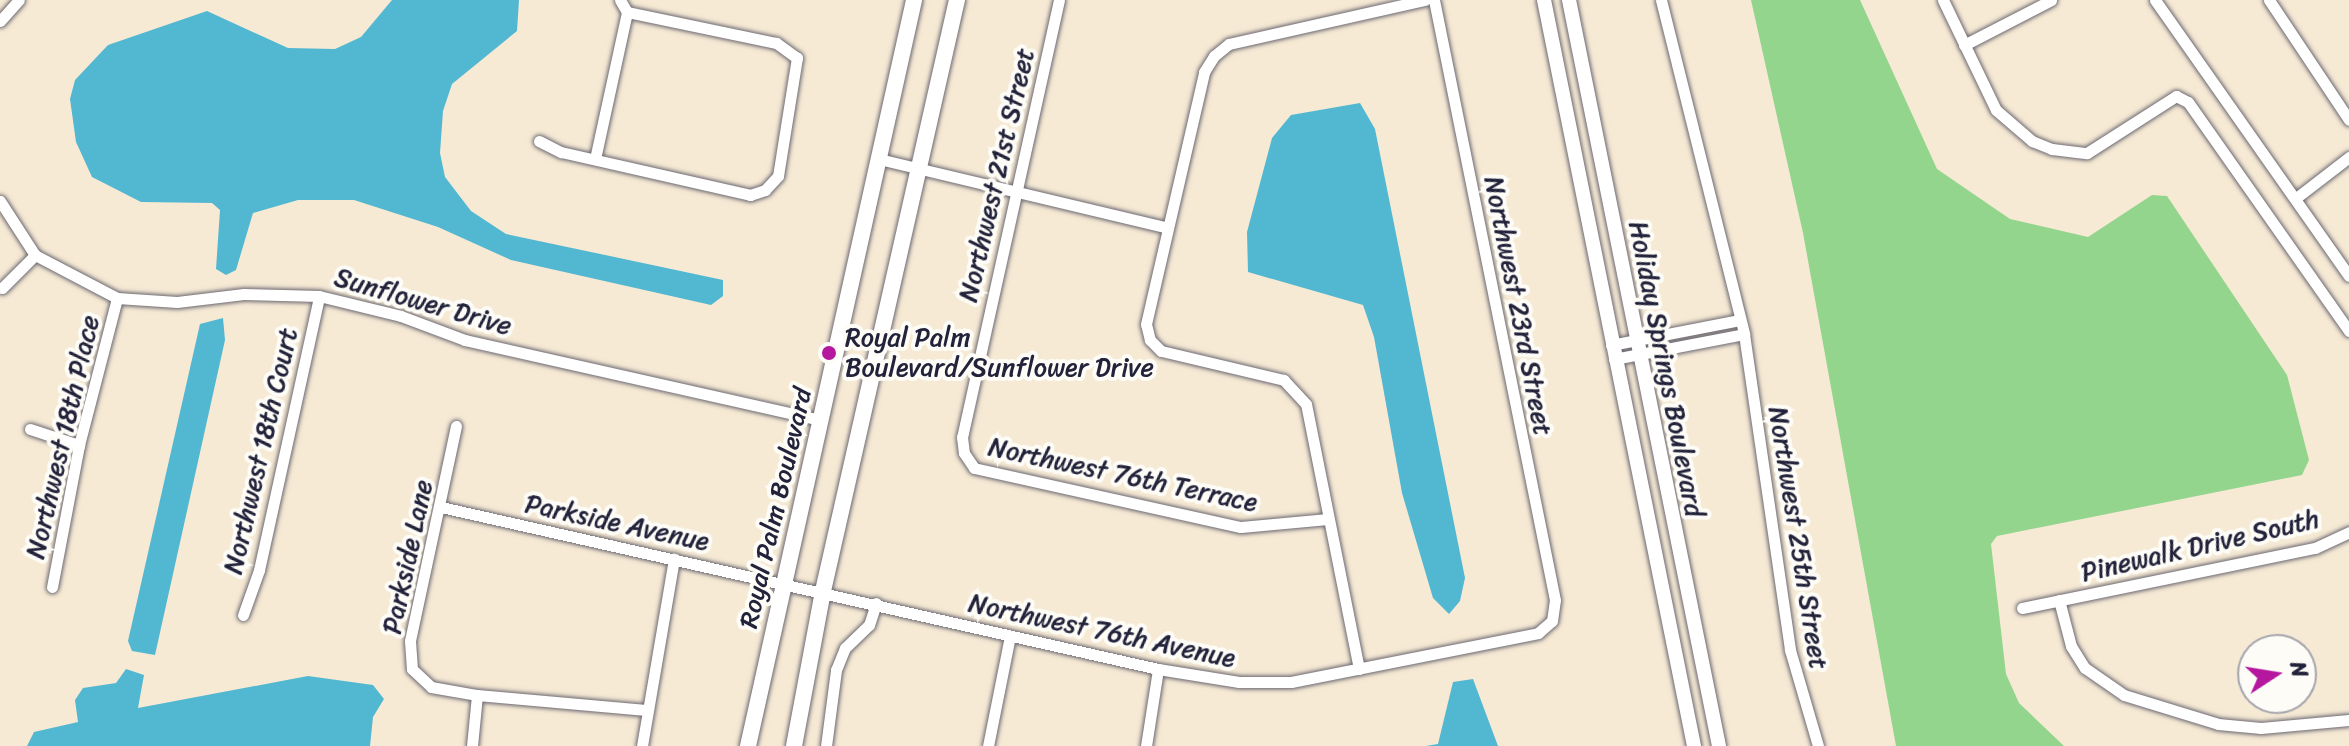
<!DOCTYPE html>
<html>
<head>
<meta charset="utf-8">
<style>
	body { margin:0 }
	#map { position:relative; width:2349px; height:746px; overflow:hidden; background:#f6ead5; font-family:Sriracha,sans-serif }
	div>[style] { position:absolute }
	[style*='--x'] { left:calc(var(--x)*1px); top:calc(var(--y)*1px); width:calc(var(--w)*1px); rotate:calc(var(--a)*1deg) }
	.green>* { inset:0; background:#93d58d }
	.water>* { inset:0; background:#52b7d1 }
	.roads { filter:drop-shadow(0 0 2px #6c6871) drop-shadow(0 0 2px #6c6871) }
	.minor>* { height:11px; margin:-5.5px; padding:0 5.5px; transform-origin:5.5px; border-radius:5.5px; background:#fff }
	.tertiary>* { height:14px; margin:-7px; padding:0 7px; transform-origin:7px; border-radius:7px; background:#fff }
	.secondary>* { height:16px; margin:-8px; padding:0 8px; transform-origin:8px; border-radius:8px; background:#fff }
	.dots>* { width:22px; height:22px; translate:-50% -50%; box-sizing:border-box; border:4px solid #fdfcf7; border-radius:50% }
	span { translate:-50% -50%; white-space:nowrap; text-align:center; line-height:1.15; -webkit-text-stroke:8px #fdfcf7; paint-order:stroke }
	.street-label { font-size:26px; color:#22223b }
	.poi-label { font-size:26px; color:#22223b }
	.left { translate:0 -50%; text-align:left }
	.north { position:absolute; left:2237px; top:634px; width:80px; height:80px; box-sizing:border-box; background:#fdfcf7; border:2px solid #a5a5ac; border-radius:50%; rotate:78deg; font-size:22px; font-weight:700; line-height:32px; text-align:center; color:#22223b }
	.north::after { content:''; display:block; margin:auto; width:28px; height:36px; background:#b5179e; clip-path:polygon(50% 0,100% 100%,50% 72%,0 100%) }
</style>
</head>
<body>
<div id="map">
	<div class="green">
		<div style="clip-path:polygon(1751px 0,1860px 0,1937px 169px,2010px 219px,2088px 237px,2152px 195px,2167px 196px,2287px 375px,2309px 460px,2302px 475px,1997px 536px,1991px 544px,2006px 674px,2019px 703px,2064px 746px,1896px 746px,1803px 233px)"></div>
	</div>
	<div class="water">
		<div style="clip-path:polygon(392px 0,519px 0,517px 31px,452px 84px,443px 111px,440px 153px,445px 177px,471px 211px,506px 234px,723px 280px,723px 296px,711px 305px,511px 260px,438px 227px,354px 200px,298px 200px,253px 213px,236px 270px,226px 275px,216px 269px,220px 210px,212px 203px,141px 202px,92px 177px,76px 142px,70px 99px,75px 80px,108px 45px,207px 11px,288px 48px,335px 49px,361px 37px)"></div>
		<div style="clip-path:polygon(1360px 103px,1375px 129px,1465px 578px,1460px 601px,1449px 614px,1433px 598px,1402px 493px,1374px 337px,1363px 305px,1248px 272px,1247px 232px,1272px 138px,1291px 115px)"></div>
		<div style="clip-path:polygon(223px 318px,225px 340px,155px 655px,132px 651px,128px 641px,200px 324px)"></div>
		<div style="clip-path:polygon(126px 669px,144px 675px,138px 708px,308px 676px,373px 685px,384px 699px,373px 717px,370px 746px,27px 746px,34px 732px,78px 722px,75px 700px,83px 688px,116px 683px)"></div>
		<div style="clip-path:polygon(1473px 679px,1498px 746px,1426px 746px,1438px 744px,1453px 682px)"></div>
	</div>
	<div class="roads">
		<div class="minor">
			<div style="--x:1059;--y:0;--w:448;--a:102.5"></div>
			<div style="--x:962;--y:437;--w:16;--a:83"></div>
			<div style="--x:964;--y:453;--w:18;--a:56"></div>
			<div style="--x:974;--y:468;--w:273;--a:12.5"></div>
			<div style="--x:1241;--y:527;--w:87;--a:-5.3"></div>
			<div style="--x:1661;--y:0;--w:344;--a:76"></div>
			<div style="--x:1744;--y:334;--w:319;--a:81.7"></div>
			<div style="--x:1790;--y:650;--w:100;--a:73.7"></div>
			<div style="--x:1943;--y:0;--w:122;--a:64.3"></div>
			<div style="--x:1996;--y:110;--w:48;--a:40.7"></div>
			<div style="--x:2032;--y:141;--w:22;--a:22"></div>
			<div style="--x:2052;--y:149;--w:35;--a:7"></div>
			<div style="--x:2087;--y:153;--w:106;--a:-32.6"></div>
			<div style="--x:2176;--y:96;--w:13;--a:27"></div>
			<div style="--x:2188;--y:102;--w:280;--a:54.9"></div>
			<div style="--x:2155;--y:0;--w:337;--a:54.9"></div>
			<div style="--x:2269;--y:0;--w:144;--a:56.3"></div>
			<div style="--x:0;--y:21;--w:28;--a:-48"></div>
			<div style="--x:1964;--y:45;--w:98;--a:-27.3"></div>
			<div style="--x:539;--y:141;--w:25;--a:27"></div>
			<div style="--x:561;--y:152;--w:194;--a:12.8"></div>
			<div style="--x:750;--y:195;--w:16;--a:-18"></div>
			<div style="--x:765;--y:190;--w:19;--a:-47"></div>
			<div style="--x:778;--y:176;--w:120;--a:-80.9"></div>
			<div style="--x:797;--y:58;--w:26;--a:-144"></div>
			<div style="--x:776;--y:43;--w:152;--a:-168.2"></div>
			<div style="--x:595;--y:159;--w:150;--a:-77.7"></div>
			<div style="--x:627;--y:12;--w:14;--a:-120"></div>
			<div style="--x:879;--y:159;--w:294;--a:13.4"></div>
			<div style="--x:2296;--y:198;--w:67;--a:-37.7"></div>
			<div style="--x:0;--y:201;--w:64;--a:57.1"></div>
			<div style="--x:35;--y:255;--w:93;--a:27.7"></div>
			<div style="--x:117;--y:298;--w:60;--a:3.8"></div>
			<div style="--x:177;--y:302;--w:67;--a:-6.8"></div>
			<div style="--x:244;--y:294;--w:75;--a:1.5"></div>
			<div style="--x:319;--y:296;--w:84;--a:13.7"></div>
			<div style="--x:401;--y:316;--w:68;--a:20.6"></div>
			<div style="--x:465;--y:340;--w:364;--a:12.7"></div>
			<div style="--x:2;--y:288;--w:47;--a:-45"></div>
			<div style="--x:1611;--y:345;--w:131;--a:-11"></div>
			<div style="--x:1614;--y:359;--w:132;--a:-10.9"></div>
			<div style="--x:456;--y:426;--w:220;--a:102.1"></div>
			<div style="--x:410;--y:641;--w:28;--a:86"></div>
			<div style="--x:412;--y:669;--w:26;--a:43"></div>
			<div style="--x:431;--y:687;--w:47;--a:9.9"></div>
			<div style="--x:477;--y:695;--w:51;--a:95.6"></div>
			<div style="--x:30;--y:429;--w:52;--a:18.1"></div>
			<div style="--x:441;--y:507;--w:735;--a:12.73"></div>
			<div style="--x:1158;--y:669;--w:82;--a:9.1"></div>
			<div style="--x:1239;--y:682;--w:52;--a:0"></div>
			<div style="--x:1291;--y:682;--w:252;--a:-11.2"></div>
			<div style="--x:1538;--y:633;--w:18;--a:-41"></div>
			<div style="--x:1552;--y:621;--w:21;--a:-82"></div>
			<div style="--x:1555;--y:600;--w:612;--a:-101.4"></div>
			<div style="--x:52;--y:587;--w:145;--a:-79.2"></div>
			<div style="--x:79;--y:445;--w:152;--a:-75.5"></div>
			<div style="--x:2059;--y:600;--w:48;--a:75.4"></div>
			<div style="--x:2071;--y:646;--w:26;--a:58"></div>
			<div style="--x:2085;--y:668;--w:47;--a:34.7"></div>
			<div style="--x:2124;--y:695;--w:98;--a:17.1"></div>
			<div style="--x:2218;--y:724;--w:43;--a:5.3"></div>
			<div style="--x:2261;--y:728;--w:88;--a:-5.2"></div>
			<div style="--x:2022;--y:608;--w:299;--a:-11.6"></div>
			<div style="--x:2315;--y:548;--w:38;--a:-25"></div>
			<div style="--x:243;--y:615;--w:48;--a:-70.4"></div>
			<div style="--x:259;--y:570;--w:280;--a:-77.6"></div>
			<div style="--x:1359;--y:669;--w:270;--a:-101.3"></div>
			<div style="--x:1306;--y:404;--w:33;--a:-133"></div>
			<div style="--x:1284;--y:380;--w:126;--a:-166.7"></div>
			<div style="--x:1161;--y:351;--w:16;--a:-135"></div>
			<div style="--x:1150;--y:340;--w:16;--a:-104"></div>
			<div style="--x:1146;--y:324;--w:259;--a:-77"></div>
			<div style="--x:1204;--y:72;--w:19;--a:-58"></div>
			<div style="--x:1214;--y:56;--w:19;--a:-39"></div>
			<div style="--x:1229;--y:44;--w:201;--a:-12.7"></div>
			<div style="--x:477;--y:695;--w:170;--a:5.1"></div>
			<div style="--x:642;--y:746;--w:190;--a:-80.3"></div>
			<div style="--x:826;--y:746;--w:77;--a:-82.5"></div>
			<div style="--x:836;--y:670;--w:24;--a:-68"></div>
			<div style="--x:845;--y:648;--w:33;--a:-44"></div>
			<div style="--x:869;--y:625;--w:23;--a:-72"></div>
			<div style="--x:988;--y:746;--w:112;--a:-78.7"></div>
			<div style="--x:1146;--y:746;--w:78;--a:-81.1"></div>
		</div>
		<div class="tertiary">
			<div style="--x:1544;--y:0;--w:761;--a:78.63"></div>
			<div style="--x:1569;--y:0;--w:761;--a:78.63"></div>
		</div>
		<div class="secondary">
			<div style="--x:748;--y:746;--w:764;--a:-77.45"></div>
			<div style="--x:794;--y:746;--w:158;--a:-79.4"></div>
			<div style="--x:823;--y:591;--w:606;--a:-77.23"></div>
		</div>
	</div>
	<div class="dots">
		<div style="left:829px;top:353px;background:#b5179e"></div>
	</div>
	<div class="street-label">
		<span style="left:997px;top:175px;rotate:-77deg">Northwest 21st Street</span>
		<span style="left:423px;top:302px;rotate:16deg">Sunflower Drive</span>
		<span style="left:1518px;top:306px;rotate:79deg">Northwest 23rd Street</span>
		<span style="left:1666px;top:369px;rotate:79deg">Holiday Springs Boulevard</span>
		<span style="left:63px;top:437px;rotate:-77deg">Northwest 18th Place</span>
		<span style="left:261px;top:451px;rotate:-77deg">Northwest 18th Court</span>
		<span style="left:1123px;top:475px;rotate:12deg">Northwest 76th Terrace</span>
		<span style="left:776px;top:508px;rotate:-77deg">Royal Palm Boulevard</span>
		<span style="left:617px;top:523px;rotate:12deg">Parkside Avenue</span>
		<span style="left:1798px;top:538px;rotate:81deg">Northwest 25th Street</span>
		<span style="left:2200px;top:546px;rotate:-13deg">Pinewalk Drive South</span>
		<span style="left:408px;top:557px;rotate:-78deg">Parkside Lane</span>
		<span style="left:1102px;top:631px;rotate:12deg">Northwest 76th Avenue</span>
	</div>
	<div class="poi-label">
		<span class="left" style="left:845px;top:353px">Royal Palm<br>Boulevard/Sunflower Drive</span>
	</div>
	<div class="north">N</div>
</div>
</body>
</html>
